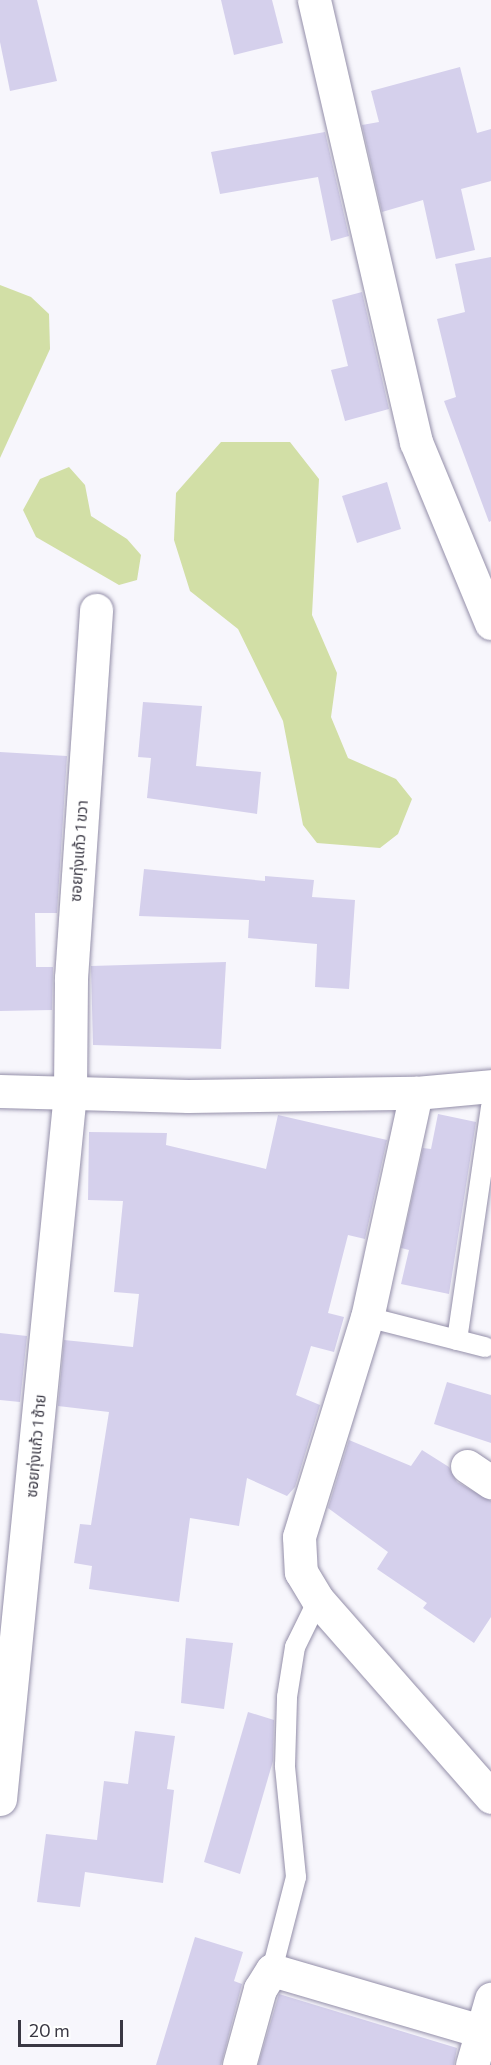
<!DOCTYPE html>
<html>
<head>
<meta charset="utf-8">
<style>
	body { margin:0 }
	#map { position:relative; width:491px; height:2065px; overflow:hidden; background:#f7f6fc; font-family:Commissioner,"Noto Sans Thai",sans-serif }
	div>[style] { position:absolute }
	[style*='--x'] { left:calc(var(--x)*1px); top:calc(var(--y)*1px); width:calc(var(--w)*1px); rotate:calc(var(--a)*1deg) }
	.green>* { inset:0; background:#d2dfa6 }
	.building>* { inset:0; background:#d5d0ec }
	.roads { filter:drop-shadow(0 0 2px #948fa9) drop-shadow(0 0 2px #948fa9) }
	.lane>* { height:20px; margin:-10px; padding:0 10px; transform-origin:10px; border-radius:10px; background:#fff }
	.street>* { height:33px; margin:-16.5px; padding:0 16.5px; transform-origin:16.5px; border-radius:16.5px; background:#fff }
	span { translate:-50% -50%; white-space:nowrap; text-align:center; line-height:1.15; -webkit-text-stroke:5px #fff; paint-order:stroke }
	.street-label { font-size:15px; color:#393743 }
	.scale { position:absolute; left:18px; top:2020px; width:105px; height:27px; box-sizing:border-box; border:3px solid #393743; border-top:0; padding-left:8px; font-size:18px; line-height:21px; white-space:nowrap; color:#393743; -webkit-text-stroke:4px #fff; paint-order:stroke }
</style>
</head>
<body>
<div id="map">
	<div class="green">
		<div style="clip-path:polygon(0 285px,31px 297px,49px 314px,50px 349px,0 458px)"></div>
		<div style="clip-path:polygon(221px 442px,290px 442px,319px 479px,312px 615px,337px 673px,331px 717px,348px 758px,396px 779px,412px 799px,398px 834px,380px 848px,317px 843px,303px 825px,283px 721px,238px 629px,190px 591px,174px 540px,176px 493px)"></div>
		<div style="clip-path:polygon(69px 467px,85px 485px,91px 516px,127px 539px,141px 555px,137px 580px,119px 585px,36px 537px,23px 510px,40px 479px)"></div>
	</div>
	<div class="building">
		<div style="clip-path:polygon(0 0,37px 0,57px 81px,10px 91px,0 42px)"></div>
		<div style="clip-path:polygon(221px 0,272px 0,283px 43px,234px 55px)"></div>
		<div style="clip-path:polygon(460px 67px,477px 133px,491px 129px,491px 181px,461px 189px,475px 250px,436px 259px,423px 200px,382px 212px,362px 125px,379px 122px,371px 91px)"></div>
		<div style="clip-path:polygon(325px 132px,349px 236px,331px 241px,318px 177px,220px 194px,211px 152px)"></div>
		<div style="clip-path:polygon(491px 257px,491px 521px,489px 522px,444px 401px,456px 397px,437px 319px,465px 312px,455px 264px)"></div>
		<div style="clip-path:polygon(362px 292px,389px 409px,345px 421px,331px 370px,348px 366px,332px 300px)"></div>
		<div style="clip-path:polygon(387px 482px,401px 529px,357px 543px,342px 496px)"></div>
		<div style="clip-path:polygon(143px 702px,202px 706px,196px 766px,261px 772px,257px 814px,147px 798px,151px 758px,138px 757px)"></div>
		<div style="clip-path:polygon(0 752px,67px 756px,57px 913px,35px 913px,36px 967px,53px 967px,52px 1010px,0 1011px)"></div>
		<div style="clip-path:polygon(144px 869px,265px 881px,265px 876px,314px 880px,312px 897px,355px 900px,349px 989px,315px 987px,317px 944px,248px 938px,249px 920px,139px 916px)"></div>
		<div style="clip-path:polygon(226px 962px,221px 1049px,93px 1045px,91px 966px)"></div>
		<div style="clip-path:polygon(438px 1114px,476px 1122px,449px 1294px,401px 1284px,409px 1250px,401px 1248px,423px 1148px,431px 1149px)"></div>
		<div style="clip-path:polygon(278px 1115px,387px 1140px,365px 1239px,348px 1235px,328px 1313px,344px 1317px,334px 1352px,311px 1346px,296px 1395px,320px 1405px,295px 1487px,287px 1496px,247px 1478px,239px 1526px,190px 1518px,179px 1602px,89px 1589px,92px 1566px,74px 1563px,80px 1524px,91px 1525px,109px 1412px,58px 1406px,64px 1340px,133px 1347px,139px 1294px,114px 1292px,123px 1201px,88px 1200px,89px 1132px,167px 1133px,166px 1145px,266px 1169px)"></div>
		<div style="clip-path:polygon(0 1333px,27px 1336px,20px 1402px,0 1400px)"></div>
		<div style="clip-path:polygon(447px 1382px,491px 1395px,491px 1443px,434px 1424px)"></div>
		<div style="clip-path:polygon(349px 1440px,411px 1466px,422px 1450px,449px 1467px,457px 1482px,491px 1501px,491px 1617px,474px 1643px,423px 1608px,427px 1603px,377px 1569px,388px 1552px,328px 1508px)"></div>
		<div style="clip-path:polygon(186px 1638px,233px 1643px,224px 1709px,181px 1703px)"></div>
		<div style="clip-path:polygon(248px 1712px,274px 1720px,273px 1761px,240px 1874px,204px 1862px)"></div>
		<div style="clip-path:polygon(135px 1731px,175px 1736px,167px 1789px,174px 1790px,163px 1883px,85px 1872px,80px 1907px,37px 1902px,46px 1834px,97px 1840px,104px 1781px,128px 1784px)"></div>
		<div style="clip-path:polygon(195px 1937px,243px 1952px,234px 1981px,242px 1984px,221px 2065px,156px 2065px)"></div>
		<div style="clip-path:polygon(279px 1994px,457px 2048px,454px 2065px,258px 2065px)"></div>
	</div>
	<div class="roads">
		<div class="lane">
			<div style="--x:367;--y:1317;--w:122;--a:14.3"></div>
			<div style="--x:457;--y:1340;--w:236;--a:-81.7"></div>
			<div style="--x:272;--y:1970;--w:96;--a:-75.5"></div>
			<div style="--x:296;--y:1877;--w:112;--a:-95.7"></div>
			<div style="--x:285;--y:1766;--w:69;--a:-88.3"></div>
			<div style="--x:287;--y:1697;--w:51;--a:-80.9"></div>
			<div style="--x:295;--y:1647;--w:52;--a:-63.9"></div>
		</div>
		<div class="street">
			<div style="--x:314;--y:0;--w:454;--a:77"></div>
			<div style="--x:416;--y:442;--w:196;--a:67.5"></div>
			<div style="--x:0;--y:1091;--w:188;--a:1.5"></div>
			<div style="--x:188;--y:1096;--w:228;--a:-0.8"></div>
			<div style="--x:416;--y:1093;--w:75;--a:-5.3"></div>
			<div style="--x:416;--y:1093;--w:229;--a:102.3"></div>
			<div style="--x:367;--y:1317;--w:230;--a:107.2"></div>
			<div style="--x:299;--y:1537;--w:35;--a:87"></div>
			<div style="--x:301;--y:1572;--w:33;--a:59"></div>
			<div style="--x:318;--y:1600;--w:262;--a:48.7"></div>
			<div style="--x:467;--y:1466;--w:29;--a:34"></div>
			<div style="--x:0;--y:1799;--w:709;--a:-84.34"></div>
			<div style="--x:70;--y:1093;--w:115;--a:-89.5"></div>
			<div style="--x:71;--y:978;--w:369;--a:-86.1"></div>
			<div style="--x:239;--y:2065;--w:79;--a:-74.6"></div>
			<div style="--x:260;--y:1989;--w:22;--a:-58"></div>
			<div style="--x:272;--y:1970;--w:218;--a:16.3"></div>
			<div style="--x:472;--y:2065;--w:69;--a:-73.9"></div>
		</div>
	</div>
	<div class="street-label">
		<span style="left:79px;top:851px;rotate:-86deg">ซอยทุ่งแก้ว 1 ขวา</span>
		<span style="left:36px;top:1446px;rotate:-85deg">ซอยทุ่งแก้ว 1 ซ้าย</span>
	</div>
	<div class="scale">20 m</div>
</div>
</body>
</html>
